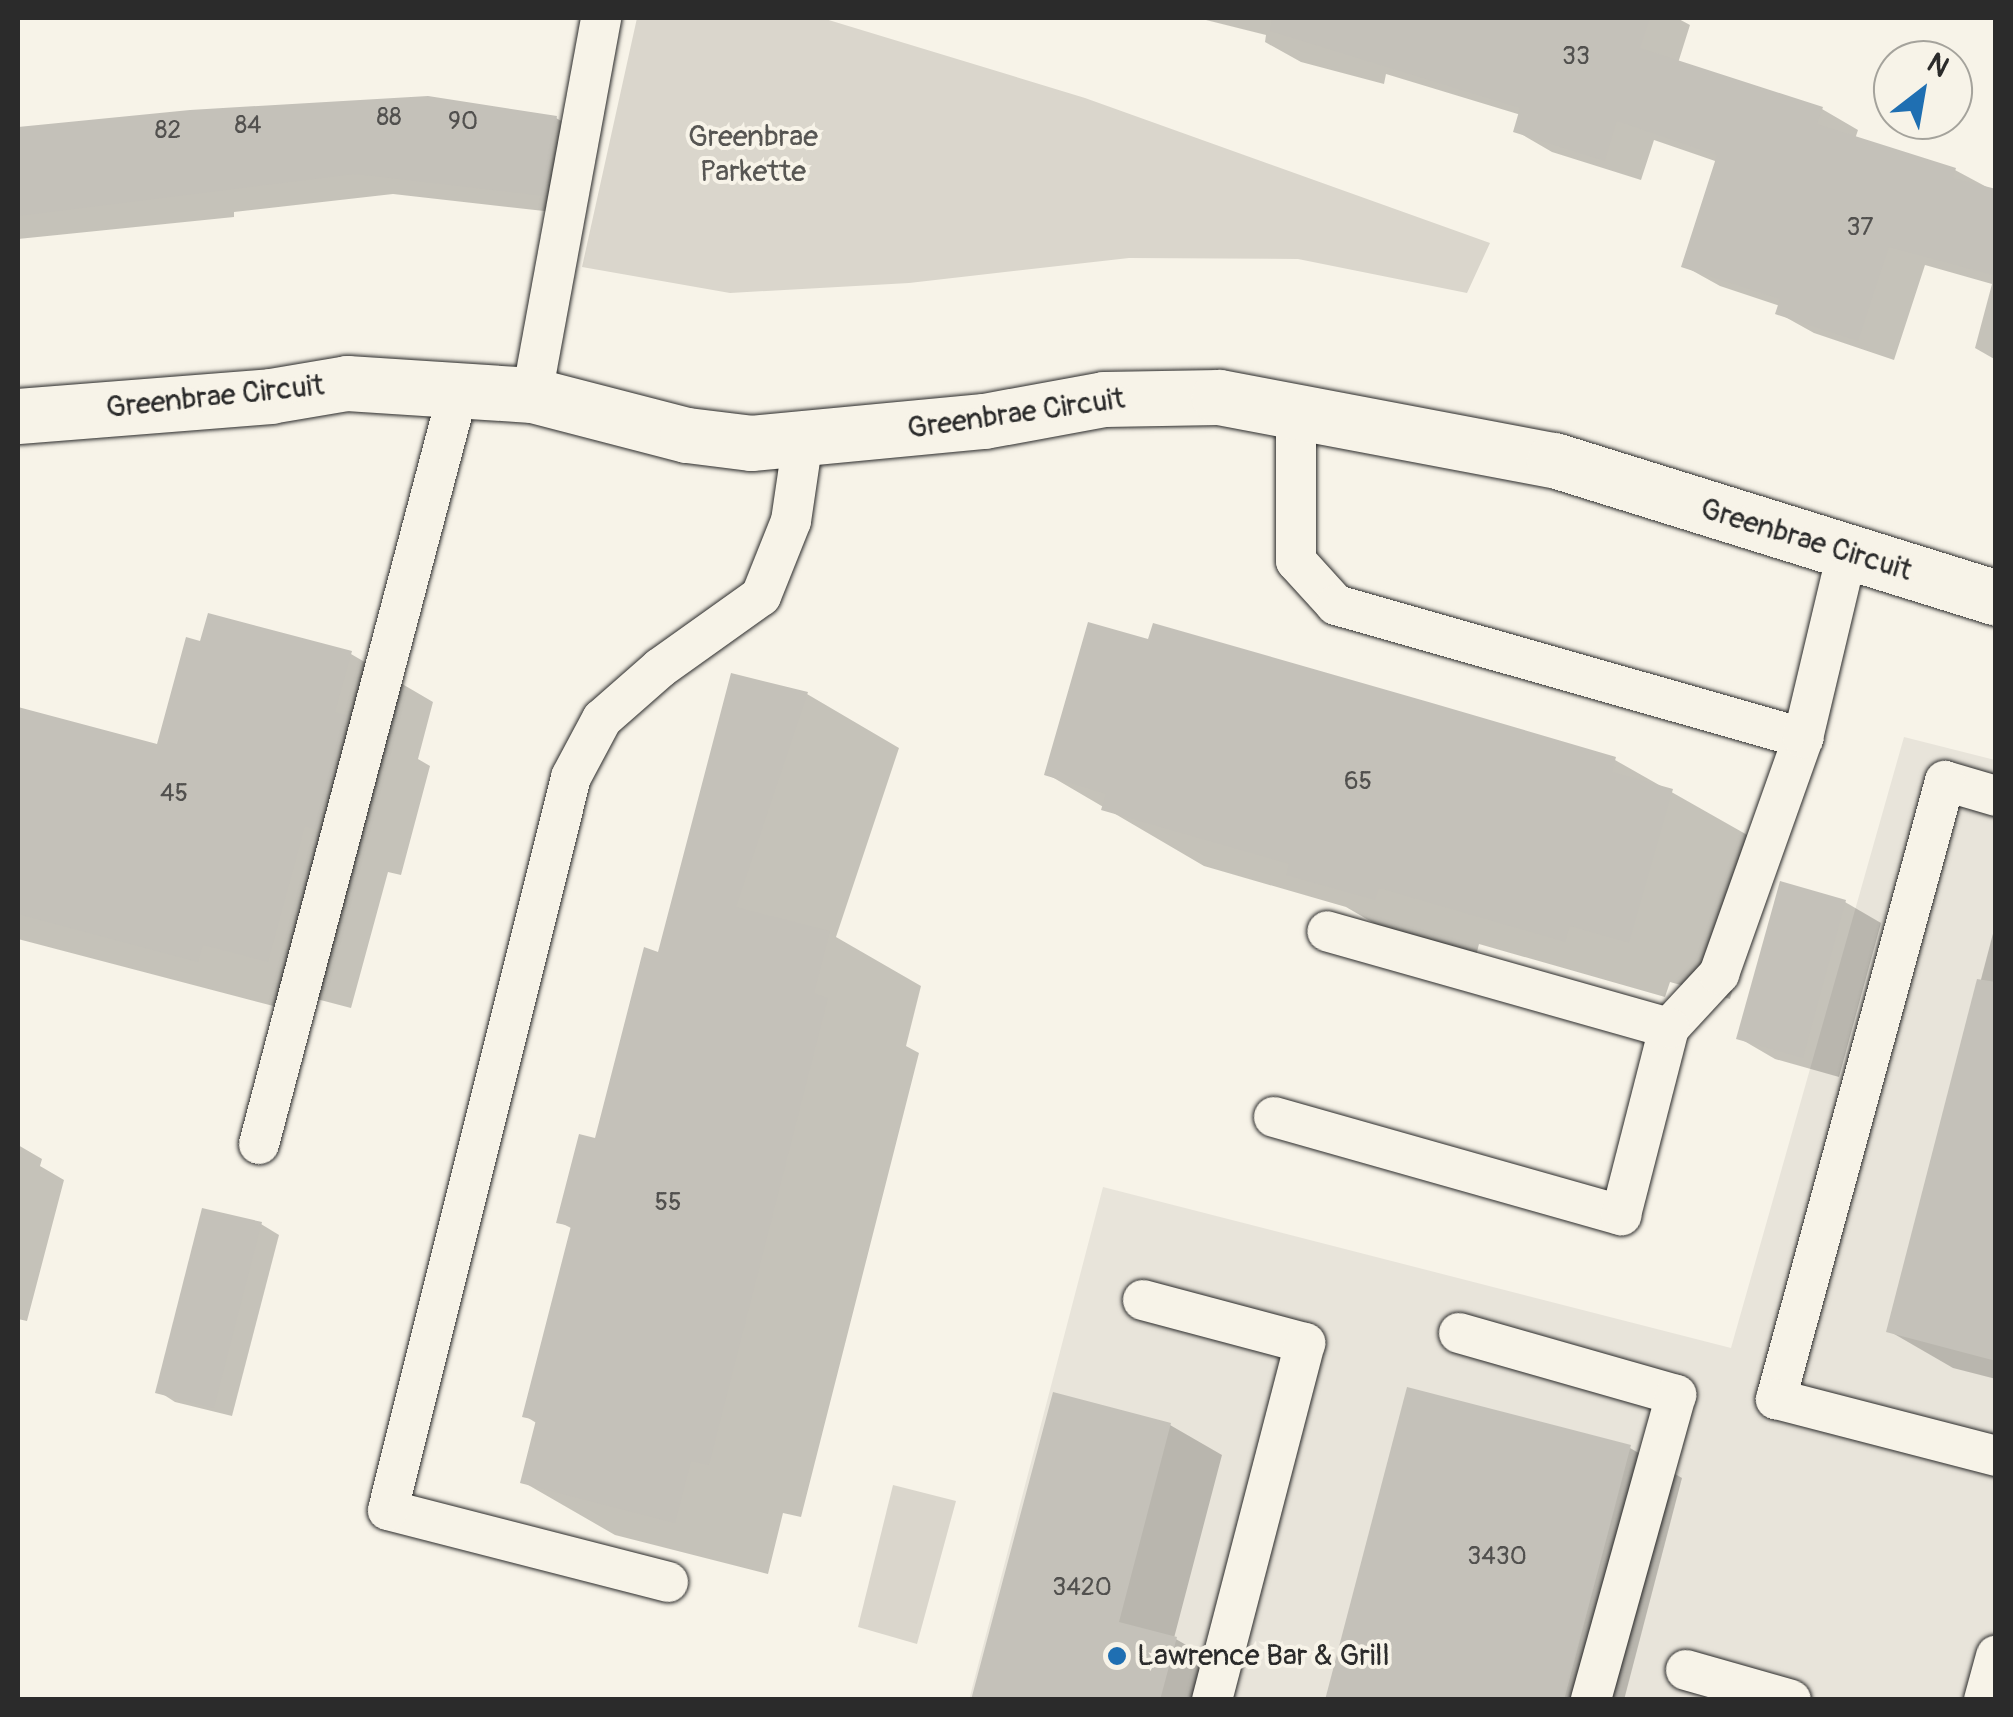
<!DOCTYPE html>
<html>
<head>
<meta charset="utf-8">
<style>
	body { margin:0 }
	#map { position:relative; width:2013px; height:1717px; overflow:hidden; background:#f7f3e8; font-family:Pangolin,sans-serif }
	div>[style] { position:absolute }
	[style*='--x'] { left:calc(var(--x)*1px); top:calc(var(--y)*1px); width:calc(var(--w)*1px); rotate:calc(var(--a)*1deg) }
	.built>* { inset:0; background:#e8e4da }
	.green>* { inset:0; background:#dad6cc }
	.shadow>* { inset:0; background:#0003 }
	.building>* { inset:0; background:#c4c1b9 }
	.roads { filter:drop-shadow(0 0 2px #2b2b2b) drop-shadow(0 0 2px #2b2b2b) }
	.lane>* { height:40px; margin:-20px; padding:0 20px; transform-origin:20px; border-radius:20px; background:#f7f3e8 }
	.secondary>* { height:55px; margin:-27.5px; padding:0 27.5px; transform-origin:27.5px; border-radius:27.5px; background:#f7f3e8 }
	.dots>* { width:28px; height:28px; translate:-50% -50%; box-sizing:border-box; border:5px solid #f7f3e8; border-radius:50% }
	span { translate:-50% -50%; white-space:nowrap; text-align:center; line-height:1.15; -webkit-text-stroke:8px #f7f3e8; paint-order:stroke }
	.number-label { font-size:25px; color:#51504e }
	.number-label span { -webkit-text-stroke-width:0 }
	.park-label { font-size:30px; color:#575653 }
	.street-label { font-size:30px; color:#2b2b2b }
	.poi-label { font-size:30px; color:#2b2b2b }
	.left { translate:0 -50%; text-align:left }
	.frame { position:absolute; inset:0; border:20px solid #2b2b2b; pointer-events:none }
	.north { position:absolute; left:1873px; top:40px; width:100px; height:100px; box-sizing:border-box; background:#f7f3e8; border:2px solid #a5a39c; border-radius:50%; rotate:31deg; font-size:28px; font-weight:700; line-height:40px; text-align:center; color:#2b2b2b }
	.north::after { content:''; display:block; margin:auto; width:35px; height:45px; background:#1f6fb2; clip-path:polygon(50% 0,100% 100%,50% 72%,0 100%) }
</style>
</head>
<body>
<div id="map">
	<div class="built">
		<div style="clip-path:polygon(1904px 737px,1995px 760px,1995px 1699px,969px 1700px,1103px 1187px,1731px 1348px)"></div>
	</div>
	<div class="green">
		<div style="clip-path:polygon(637px 18px,822px 18px,1085px 98px,1490px 243px,1467px 293px,1298px 259px,1129px 258px,909px 283px,730px 293px,582px 267px)"></div>
		<div style="clip-path:polygon(893px 1485px,956px 1501px,917px 1644px,858px 1627px)"></div>
	</div>
	<div class="shadow">
		<div style="clip-path:polygon(1198px 18px,1677px 18px,1690px 25px,1678px 63px,1822px 109px,1858px 130px,1855px 139px,1955px 170px,1996px 192px,1996px 360px,1975px 348px,1992px 284px,1925px 265px,1894px 360px,1814px 333px,1778px 313px,1780px 306px,1720px 286px,1684px 266px,1718px 162px,1654px 140px,1641px 180px,1552px 152px,1516px 131px,1521px 115px,1386px 74px,1384px 84px,1301px 62px,1265px 42px,1266px 35px)"></div>
		<div style="clip-path:polygon(190px 112px,556px 118px,592px 139px,580px 215px,393px 194px,234px 212px,234px 217px,18px 239px,18px 130px)"></div>
		<div style="clip-path:polygon(351px 654px,433px 702px,418px 759px,430px 766px,401px 875px,388px 872px,351px 1008px,286px 991px,281px 1008px,18px 939px,18px 709px,159px 747px)"></div>
		<div style="clip-path:polygon(807px 694px,899px 748px,836px 937px,921px 986px,906px 1046px,919px 1053px,801px 1517px,783px 1513px,768px 1574px,615px 1535px,523px 1482px,538px 1424px,525px 1416px,573px 1229px,559px 1222px,596px 1141px,660px 955px)"></div>
		<div style="clip-path:polygon(1615px 760px,1772px 849px,1730px 999px,1670px 982px,1665px 997px,1479px 944px,1476px 956px,1389px 932px,1346px 907px,1204px 866px,1047px 774px)"></div>
		<div style="clip-path:polygon(1845px 902px,1881px 923px,1839px 1077px,1775px 1059px,1739px 1038px)"></div>
		<div style="clip-path:polygon(1996px 922px,1996px 1379px,1953px 1368px,1889px 1331px)"></div>
		<div style="clip-path:polygon(18px 1145px,42px 1159px,40px 1166px,64px 1180px,27px 1321px,18px 1319px)"></div>
		<div style="clip-path:polygon(261px 1224px,279px 1235px,232px 1416px,175px 1402px,158px 1391px)"></div>
		<div style="clip-path:polygon(1170px 1425px,1222px 1455px,1174px 1638px,1228px 1669px,1220px 1700px,974px 1700px)"></div>
		<div style="clip-path:polygon(1630px 1448px,1682px 1478px,1624px 1700px,1328px 1699px)"></div>
	</div>
	<div class="building">
		<div style="clip-path:polygon(1272px 18px,1650px 18px,1640px 48px,1823px 107px,1817px 124px,1956px 168px,1953px 178px,1996px 189px,1996px 276px,1889px 247px,1858px 341px,1775px 314px,1780px 299px,1681px 267px,1717px 155px,1617px 121px,1605px 161px,1513px 132px,1520px 108px,1270px 31px)"></div>
		<div style="clip-path:polygon(428px 96px,557px 116px,544px 196px,355px 174px,18px 216px,18px 127px,190px 110px)"></div>
		<div style="clip-path:polygon(208px 613px,352px 651px,335px 712px,348px 716px,318px 830px,305px 826px,268px 962px,203px 945px,198px 962px,18px 914px,18px 707px,157px 744px,186px 637px,200px 641px)"></div>
		<div style="clip-path:polygon(1088px 622px,1148px 639px,1153px 623px,1432px 703px,1616px 757px,1612px 772px,1673px 789px,1629px 943px,1570px 926px,1565px 942px,1379px 888px,1375px 900px,1286px 875px,1289px 864px,1101px 810px,1106px 794px,1044px 775px)"></div>
		<div style="clip-path:polygon(731px 673px,808px 692px,736px 907px,830px 931px,814px 993px,828px 998px,709px 1465px,691px 1461px,675px 1523px,520px 1483px,536px 1420px,522px 1417px,571px 1226px,556px 1223px,579px 1134px,595px 1138px,644px 947px,658px 952px)"></div>
		<div style="clip-path:polygon(1780px 881px,1846px 900px,1803px 1058px,1736px 1039px)"></div>
		<div style="clip-path:polygon(1977px 979px,1996px 982px,1996px 1361px,1886px 1332px)"></div>
		<div style="clip-path:polygon(202px 1208px,262px 1222px,214px 1408px,155px 1393px)"></div>
		<div style="clip-path:polygon(1407px 1387px,1631px 1445px,1564px 1700px,1325px 1700px)"></div>
		<div style="clip-path:polygon(1053px 1392px,1171px 1423px,1119px 1622px,1177px 1637px,1160px 1700px,971px 1700px)"></div>
	</div>
	<div class="roads">
		<div class="lane">
			<div style="--x:532;--y:395;--w:383;--a:-79.6"></div>
			<div style="--x:1296;--y:409;--w:152;--a:90"></div>
			<div style="--x:1296;--y:561;--w:59;--a:47.7"></div>
			<div style="--x:1336;--y:605;--w:486;--a:15.9"></div>
			<div style="--x:1996;--y:796;--w:53;--a:-163.6"></div>
			<div style="--x:1945;--y:781;--w:641;--a:105.29"></div>
			<div style="--x:1776;--y:1399;--w:227;--a:14.5"></div>
			<div style="--x:1669;--y:1028;--w:74;--a:-47.2"></div>
			<div style="--x:1719;--y:974;--w:251;--a:-70.4"></div>
			<div style="--x:1803;--y:738;--w:189;--a:-76.6"></div>
			<div style="--x:1274;--y:1117;--w:361;--a:15.8"></div>
			<div style="--x:1621;--y:1215;--w:193;--a:-75.6"></div>
			<div style="--x:1669;--y:1028;--w:355;--a:-164.2"></div>
			<div style="--x:259;--y:1144;--w:782;--a:-75.18"></div>
			<div style="--x:1143;--y:1300;--w:168;--a:14.9"></div>
			<div style="--x:1305;--y:1343;--w:369;--a:104.6"></div>
			<div style="--x:1459;--y:1333;--w:226;--a:15.9"></div>
			<div style="--x:1676;--y:1395;--w:317;--a:105.6"></div>
			<div style="--x:668;--y:1582;--w:289;--a:-165.6"></div>
			<div style="--x:388;--y:1510;--w:755;--a:-75.98"></div>
			<div style="--x:571;--y:777;--w:66;--a:-61.9"></div>
			<div style="--x:602;--y:719;--w:77;--a:-41.3"></div>
			<div style="--x:660;--y:668;--w:124;--a:-35.5"></div>
			<div style="--x:761;--y:596;--w:81;--a:-68.2"></div>
			<div style="--x:791;--y:521;--w:82;--a:-81.6"></div>
			<div style="--x:1686;--y:1670;--w:109;--a:15.9"></div>
			<div style="--x:1984;--y:1700;--w:46;--a:-74.7"></div>
		</div>
		<div class="secondary">
			<div style="--x:18;--y:416;--w:253;--a:-4.5"></div>
			<div style="--x:270;--y:396;--w:78;--a:-9.6"></div>
			<div style="--x:347;--y:383;--w:185;--a:3.7"></div>
			<div style="--x:532;--y:395;--w:160;--a:14.5"></div>
			<div style="--x:687;--y:435;--w:64;--a:7.1"></div>
			<div style="--x:751;--y:443;--w:234;--a:-5.4"></div>
			<div style="--x:984;--y:421;--w:122;--a:-10.4"></div>
			<div style="--x:1104;--y:399;--w:115;--a:-1"></div>
			<div style="--x:1219;--y:397;--w:341;--a:10.7"></div>
			<div style="--x:1554;--y:460;--w:463;--a:17.3"></div>
		</div>
	</div>
	<div class="dots">
		<div style="left:1117px;top:1656px;background:#1f6fb2"></div>
	</div>
	<div class="number-label">
		<span style="left:1576px;top:57px">33</span>
		<span style="left:389px;top:118px">88</span>
		<span style="left:463px;top:122px">90</span>
		<span style="left:248px;top:126px">84</span>
		<span style="left:168px;top:131px">82</span>
		<span style="left:1860px;top:228px">37</span>
		<span style="left:1358px;top:782px">65</span>
		<span style="left:174px;top:794px">45</span>
		<span style="left:668px;top:1203px">55</span>
		<span style="left:1497px;top:1557px">3430</span>
		<span style="left:1082px;top:1588px">3420</span>
	</div>
	<div class="park-label">
		<span style="left:753px;top:154px">Greenbrae<br>Parkette</span>
	</div>
	<div class="street-label">
		<span style="left:215px;top:397px;rotate:-6deg">Greenbrae Circuit</span>
		<span style="left:1016px;top:414px;rotate:-8deg">Greenbrae Circuit</span>
		<span style="left:1806px;top:540px;rotate:17deg">Greenbrae Circuit</span>
	</div>
	<div class="poi-label">
		<span class="left" style="left:1137px;top:1656px">Lawrence Bar &amp; Grill</span>
	</div>
	<div class="frame"></div>
	<div class="north">N</div>
</div>
</body>
</html>
